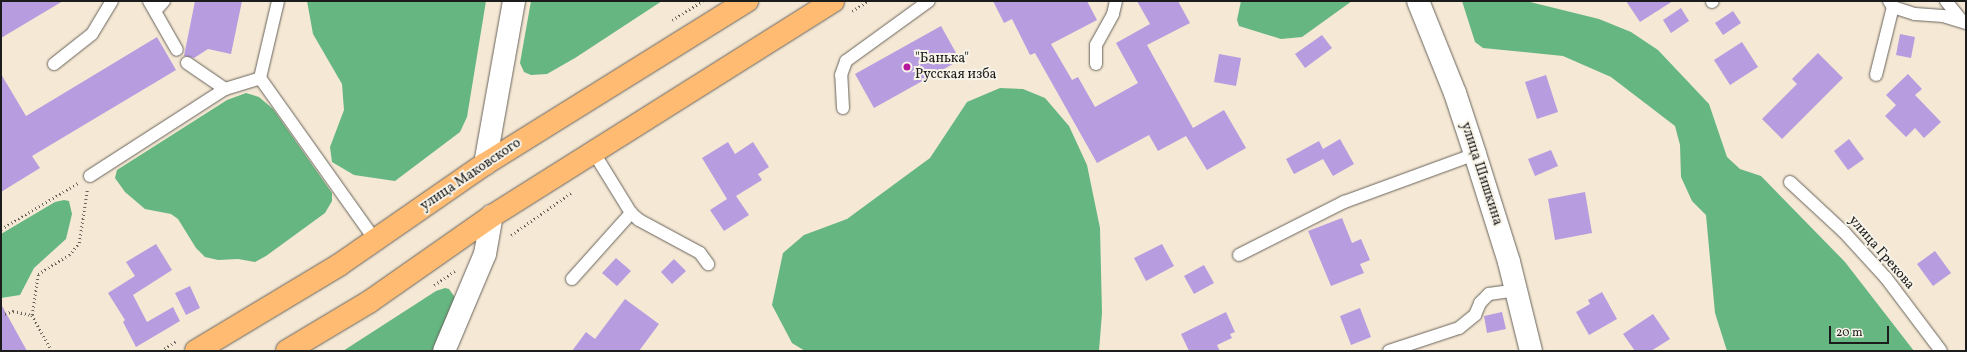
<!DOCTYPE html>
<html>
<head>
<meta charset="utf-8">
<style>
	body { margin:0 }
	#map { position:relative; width:1967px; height:352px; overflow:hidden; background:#f5e8d4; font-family:Vollkorn,serif }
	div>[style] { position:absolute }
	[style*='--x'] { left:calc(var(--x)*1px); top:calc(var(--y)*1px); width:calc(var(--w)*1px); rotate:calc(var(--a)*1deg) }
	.forest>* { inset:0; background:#66b681 }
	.building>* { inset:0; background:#b89ce0 }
	.path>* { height:2.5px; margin-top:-1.25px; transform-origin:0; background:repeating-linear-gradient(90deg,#68635c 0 1px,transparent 0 4px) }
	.roads { filter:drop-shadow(0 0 1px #68635c) drop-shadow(0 0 1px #68635c) }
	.service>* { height:12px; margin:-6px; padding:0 6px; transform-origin:6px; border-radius:6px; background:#fff }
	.minor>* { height:22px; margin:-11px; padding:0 11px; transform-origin:11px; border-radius:11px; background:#fff }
	.trunk>* { height:22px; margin:-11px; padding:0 11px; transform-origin:11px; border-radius:11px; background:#ffbb71 }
	.dots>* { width:11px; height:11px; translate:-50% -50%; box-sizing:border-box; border:2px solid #f7f3e8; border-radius:50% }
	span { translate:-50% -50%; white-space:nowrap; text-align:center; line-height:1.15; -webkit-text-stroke:4px #f7f3e8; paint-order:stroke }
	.poi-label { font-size:14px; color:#1c1c1c }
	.left { translate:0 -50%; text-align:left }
	.street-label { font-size:14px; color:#1c1c1c }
	.frame { position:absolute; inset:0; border:2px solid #1c1c1c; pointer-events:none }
	.scale { position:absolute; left:1829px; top:326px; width:60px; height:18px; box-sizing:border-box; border:2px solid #1c1c1c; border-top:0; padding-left:5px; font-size:12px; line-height:14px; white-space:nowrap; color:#1c1c1c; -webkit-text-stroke:3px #f7f3e8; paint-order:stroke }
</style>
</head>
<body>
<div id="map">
	<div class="forest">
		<div style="clip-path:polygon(307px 1px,486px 1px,467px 117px,460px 132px,395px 181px,354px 175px,332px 162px,330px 147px,344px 110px,342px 84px,313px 34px)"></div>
		<div style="clip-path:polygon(531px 1px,662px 1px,575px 58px,547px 74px,531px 75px,524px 72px,520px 63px)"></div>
		<div style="clip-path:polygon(1241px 1px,1352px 1px,1302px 37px,1281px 39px,1239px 26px,1237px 20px)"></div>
		<div style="clip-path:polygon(1462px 1px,1526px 1px,1599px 19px,1631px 32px,1658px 50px,1709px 104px,1727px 157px,1740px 169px,1761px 176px,1845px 262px,1914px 351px,1727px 351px,1715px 313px,1706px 215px,1692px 201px,1681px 177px,1680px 145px,1675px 126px,1611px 77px,1563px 56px,1483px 48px,1475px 42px)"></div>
		<div style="clip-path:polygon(1000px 88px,1023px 89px,1045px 98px,1069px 126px,1087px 165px,1100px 228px,1102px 313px,1099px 351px,805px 351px,792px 343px,772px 305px,783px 253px,804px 235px,847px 219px,930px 158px,967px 102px)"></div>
		<div style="clip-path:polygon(246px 93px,259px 97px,273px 109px,332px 193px,332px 201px,325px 213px,266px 256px,255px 262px,238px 259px,218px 260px,205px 257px,196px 248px,178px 219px,171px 214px,145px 209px,125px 192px,115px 178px,117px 170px,227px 100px)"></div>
		<div style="clip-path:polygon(64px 200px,69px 201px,72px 214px,66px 239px,34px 268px,20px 295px,1px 298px,1px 234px,55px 202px)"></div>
		<div style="clip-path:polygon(445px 288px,449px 289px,454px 296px,455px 303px,434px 351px,343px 351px,436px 291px)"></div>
	</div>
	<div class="building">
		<div style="clip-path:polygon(1px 1px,63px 1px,1px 38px)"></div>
		<div style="clip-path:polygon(195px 1px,242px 1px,231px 54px,208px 49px,194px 58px,184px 56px)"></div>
		<div style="clip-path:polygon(993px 1px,1087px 1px,1097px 20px,1051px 44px,1072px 80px,1078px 77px,1095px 107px,1138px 83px,1116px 43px,1150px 24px,1137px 1px,1178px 1px,1190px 23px,1147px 45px,1193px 128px,1224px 110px,1246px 148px,1207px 170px,1186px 136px,1158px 151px,1149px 135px,1097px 163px,1035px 53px,1030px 55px,1012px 19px,1004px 23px)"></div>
		<div style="clip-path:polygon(1626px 1px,1673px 1px,1640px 22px)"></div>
		<div style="clip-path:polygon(1681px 8px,1689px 21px,1671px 33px,1663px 20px)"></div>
		<div style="clip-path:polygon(1733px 11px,1741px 23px,1723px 35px,1715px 23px)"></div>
		<div style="clip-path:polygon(941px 26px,960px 60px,874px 108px,855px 74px)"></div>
		<div style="clip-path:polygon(1900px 34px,1915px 37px,1911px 58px,1896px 55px)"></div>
		<div style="clip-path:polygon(1322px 35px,1332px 48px,1305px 68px,1295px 54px)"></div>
		<div style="clip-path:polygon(157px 37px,176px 70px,32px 156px,40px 168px,1px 192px,1px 74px,26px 116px)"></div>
		<div style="clip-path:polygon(1742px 42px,1758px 67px,1730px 85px,1714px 60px)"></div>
		<div style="clip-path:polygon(1818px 53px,1843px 78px,1782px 139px,1762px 119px,1797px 84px,1792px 79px)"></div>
		<div style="clip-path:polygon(1219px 54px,1241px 58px,1236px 86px,1214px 82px)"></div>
		<div style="clip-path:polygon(1908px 74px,1922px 89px,1915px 95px,1941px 122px,1924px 138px,1915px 128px,1906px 137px,1885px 116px,1896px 105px,1886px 95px)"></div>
		<div style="clip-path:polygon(1546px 75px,1558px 112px,1537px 119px,1525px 82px)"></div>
		<div style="clip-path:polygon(1340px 139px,1354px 164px,1333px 176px,1323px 159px,1294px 174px,1286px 159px,1319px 141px,1323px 149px)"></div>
		<div style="clip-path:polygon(1849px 139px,1864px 159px,1848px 170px,1834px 151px)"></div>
		<div style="clip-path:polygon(728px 142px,735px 154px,753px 142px,769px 167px,758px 174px,762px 180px,736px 196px,749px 215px,724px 231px,710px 210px,727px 199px,702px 158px)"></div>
		<div style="clip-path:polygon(1551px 150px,1558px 166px,1535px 176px,1528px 159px)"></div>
		<div style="clip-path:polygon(1585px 192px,1592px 233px,1555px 240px,1548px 199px)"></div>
		<div style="clip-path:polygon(1342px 218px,1352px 243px,1361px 239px,1370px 260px,1360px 264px,1364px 273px,1331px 286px,1308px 231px)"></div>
		<div style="clip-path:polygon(156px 244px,172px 270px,133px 295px,147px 322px,173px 307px,180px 321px,136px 347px,123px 322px,125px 320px,108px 293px,135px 276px,126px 262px)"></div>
		<div style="clip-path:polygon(1162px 244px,1174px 266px,1146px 281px,1134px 258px)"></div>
		<div style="clip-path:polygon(1935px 251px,1951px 273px,1933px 286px,1917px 264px)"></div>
		<div style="clip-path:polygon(616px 258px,631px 271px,617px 286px,602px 273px)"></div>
		<div style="clip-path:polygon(674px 259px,686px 271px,672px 284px,661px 272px)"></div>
		<div style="clip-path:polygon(1204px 265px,1214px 283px,1194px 294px,1184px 276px)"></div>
		<div style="clip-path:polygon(190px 286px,200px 308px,186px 315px,175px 293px)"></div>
		<div style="clip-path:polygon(1602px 292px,1617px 319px,1589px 335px,1576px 312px,1590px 304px,1588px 300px)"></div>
		<div style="clip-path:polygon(625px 299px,659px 324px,639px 351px,572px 351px,586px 332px,595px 339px)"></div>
		<div style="clip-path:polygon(1px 304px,27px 351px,1px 351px)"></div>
		<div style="clip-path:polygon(1360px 308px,1371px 337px,1351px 345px,1340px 316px)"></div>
		<div style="clip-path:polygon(1226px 312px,1235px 332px,1230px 334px,1232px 338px,1217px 345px,1220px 351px,1189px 351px,1181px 334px)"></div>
		<div style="clip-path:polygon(1502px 312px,1506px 329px,1487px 333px,1484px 316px)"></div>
		<div style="clip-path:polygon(1653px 314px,1670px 339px,1651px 351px,1635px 351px,1623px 334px)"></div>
	</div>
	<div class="path">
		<div style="--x:852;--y:11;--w:19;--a:-32"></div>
		<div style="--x:672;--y:20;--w:36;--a:-32"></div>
		<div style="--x:1;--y:229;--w:90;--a:-30.9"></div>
		<div style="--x:511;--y:235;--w:73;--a:-35"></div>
		<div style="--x:434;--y:285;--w:25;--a:-34"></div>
		<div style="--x:1;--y:315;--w:13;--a:-18"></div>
		<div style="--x:13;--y:311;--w:19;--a:12"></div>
		<div style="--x:32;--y:315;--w:41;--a:60.9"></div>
		<div style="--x:32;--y:315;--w:41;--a:-81.7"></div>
		<div style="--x:38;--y:274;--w:36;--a:-32"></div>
		<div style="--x:69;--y:255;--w:16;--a:-50"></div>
		<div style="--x:79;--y:243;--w:53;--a:-81.3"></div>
		<div style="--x:161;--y:351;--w:18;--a:-34"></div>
	</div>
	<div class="roads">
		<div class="service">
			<div style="--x:149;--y:1;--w:56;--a:60.3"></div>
			<div style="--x:1889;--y:1;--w:7;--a:56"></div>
			<div style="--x:1893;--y:7;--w:23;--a:18"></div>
			<div style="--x:1915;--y:14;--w:28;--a:4"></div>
			<div style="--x:1943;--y:16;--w:24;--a:17"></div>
			<div style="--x:1946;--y:1;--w:26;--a:51"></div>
			<div style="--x:1712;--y:2;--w:1;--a:-45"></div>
			<div style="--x:156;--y:10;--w:12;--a:-48"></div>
			<div style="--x:54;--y:64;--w:48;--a:-38.3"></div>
			<div style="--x:92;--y:34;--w:39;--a:-59"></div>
			<div style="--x:1096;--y:64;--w:19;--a:-90"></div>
			<div style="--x:1096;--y:45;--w:35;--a:-61"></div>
			<div style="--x:1113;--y:14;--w:13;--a:-77"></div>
			<div style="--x:1876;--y:75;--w:70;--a:-76"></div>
			<div style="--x:260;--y:78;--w:199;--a:54.6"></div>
			<div style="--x:225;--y:89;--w:37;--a:-17"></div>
			<div style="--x:260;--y:78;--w:79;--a:-76.8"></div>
			<div style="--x:843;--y:108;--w:33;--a:-93"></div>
			<div style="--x:841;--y:75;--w:15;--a:-70"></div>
			<div style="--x:846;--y:61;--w:102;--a:-35.9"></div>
			<div style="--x:594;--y:153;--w:70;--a:58.3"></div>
			<div style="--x:631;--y:213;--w:11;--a:41"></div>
			<div style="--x:639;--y:220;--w:69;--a:28.4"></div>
			<div style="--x:700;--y:253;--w:14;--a:54"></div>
			<div style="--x:90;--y:176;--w:161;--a:-32.8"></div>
			<div style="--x:225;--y:89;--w:46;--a:-145.6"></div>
			<div style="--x:1790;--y:182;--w:74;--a:42.8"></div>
			<div style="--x:1844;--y:232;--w:62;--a:47.6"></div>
			<div style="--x:1886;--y:278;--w:91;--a:53"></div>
			<div style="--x:1239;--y:255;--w:118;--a:-26.8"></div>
			<div style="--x:1344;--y:202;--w:140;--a:-20.1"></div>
			<div style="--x:572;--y:279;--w:89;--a:-48.2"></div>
			<div style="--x:1389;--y:351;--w:74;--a:-18.2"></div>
			<div style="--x:1459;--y:328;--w:21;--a:-39"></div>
			<div style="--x:1475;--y:315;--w:13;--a:-67"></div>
			<div style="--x:1480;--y:303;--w:13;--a:-45"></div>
			<div style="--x:1489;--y:294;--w:27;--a:-8"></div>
		</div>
		<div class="minor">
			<div style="--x:1418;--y:1;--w:99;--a:68.1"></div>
			<div style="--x:1455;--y:93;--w:64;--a:71.8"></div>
			<div style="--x:1475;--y:154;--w:113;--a:72.5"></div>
			<div style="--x:1509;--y:262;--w:92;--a:76.1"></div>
			<div style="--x:485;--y:164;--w:166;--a:-79.9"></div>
			<div style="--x:444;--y:351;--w:105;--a:-67.1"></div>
			<div style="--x:485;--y:254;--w:39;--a:-80"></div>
		</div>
		<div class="trunk">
			<div style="--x:196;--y:351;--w:167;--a:-31"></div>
			<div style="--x:339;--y:265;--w:178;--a:-34.7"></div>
			<div style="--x:485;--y:164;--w:309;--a:-31.9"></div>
			<div style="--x:287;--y:351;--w:96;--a:-30.9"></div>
			<div style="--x:369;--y:302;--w:150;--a:-35"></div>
			<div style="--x:492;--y:216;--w:403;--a:-32.2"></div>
		</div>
	</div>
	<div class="dots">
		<div style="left:907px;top:67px;background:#b5179e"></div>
	</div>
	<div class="poi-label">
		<span class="left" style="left:915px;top:67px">"Банька"<br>Русская изба</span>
	</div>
	<div class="street-label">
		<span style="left:1481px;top:174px;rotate:72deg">улица Шишкина</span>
		<span style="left:471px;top:175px;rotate:-34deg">улица Маковского</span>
		<span style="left:1881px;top:253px;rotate:49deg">улица Грекова</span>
	</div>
	<div class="frame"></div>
	<div class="scale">20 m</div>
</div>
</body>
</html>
